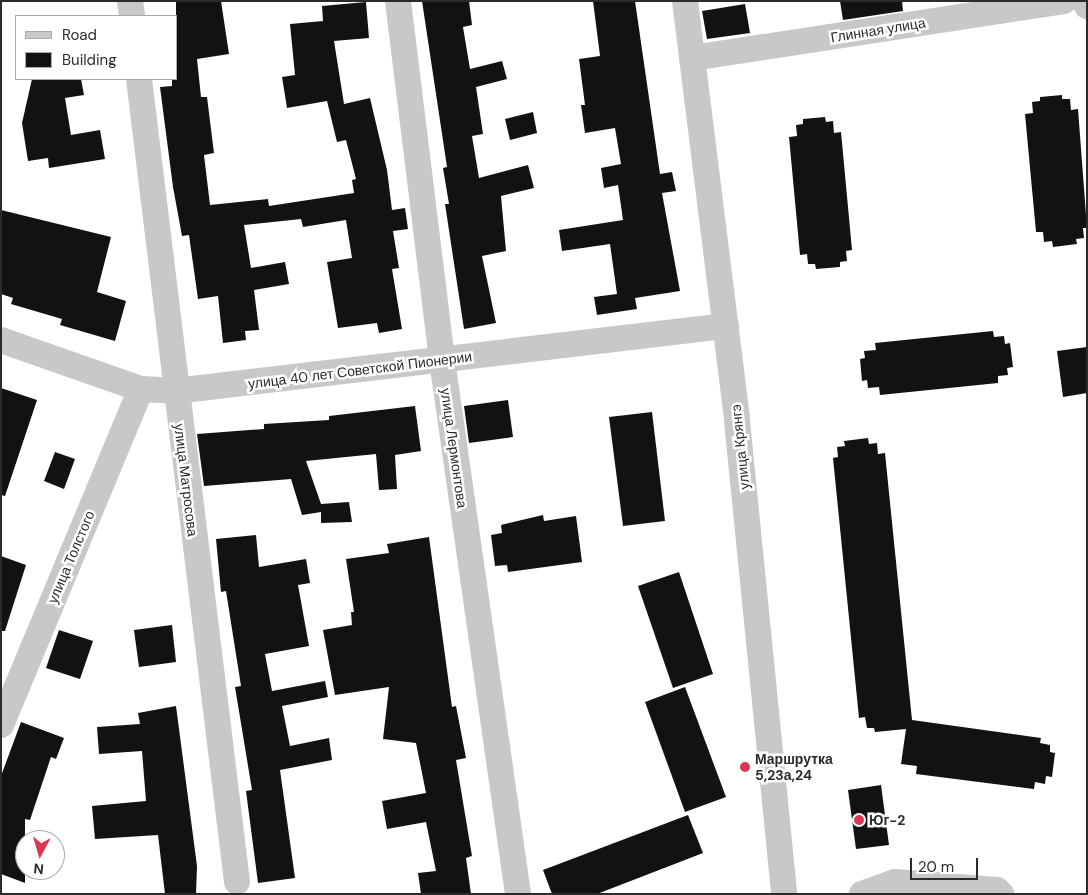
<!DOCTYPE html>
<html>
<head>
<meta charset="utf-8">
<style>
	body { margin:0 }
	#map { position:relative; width:1088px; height:895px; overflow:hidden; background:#fff; font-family:"DM Sans",sans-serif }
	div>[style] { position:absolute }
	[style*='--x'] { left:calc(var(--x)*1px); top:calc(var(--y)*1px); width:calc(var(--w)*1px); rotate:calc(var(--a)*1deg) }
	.building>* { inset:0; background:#121212 }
	.minor>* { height:26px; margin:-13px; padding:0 13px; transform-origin:13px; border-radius:13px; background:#c8c8c8 }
	.dots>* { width:14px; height:14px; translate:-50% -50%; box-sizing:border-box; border:2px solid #fff; border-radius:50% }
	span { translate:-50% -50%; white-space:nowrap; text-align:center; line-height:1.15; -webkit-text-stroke:5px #fff; paint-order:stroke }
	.street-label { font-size:14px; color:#2b2b2b }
	.poi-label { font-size:14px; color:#2b2b2b; font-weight:700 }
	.left { translate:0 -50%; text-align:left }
	.frame { position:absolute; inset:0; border:2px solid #2b2b2b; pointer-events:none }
	.legend { position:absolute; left:15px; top:15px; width:162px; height:65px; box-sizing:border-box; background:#fff; border:1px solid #aaa; margin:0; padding:6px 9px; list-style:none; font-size:15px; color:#2b2b2b }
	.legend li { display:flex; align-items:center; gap:10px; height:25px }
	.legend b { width:25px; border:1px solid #aaa }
	.north { position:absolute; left:15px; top:830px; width:50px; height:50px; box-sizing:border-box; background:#fff; border:1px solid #aaa; border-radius:50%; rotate:186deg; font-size:14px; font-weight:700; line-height:20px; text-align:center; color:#2b2b2b }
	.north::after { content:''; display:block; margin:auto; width:18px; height:22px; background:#d93752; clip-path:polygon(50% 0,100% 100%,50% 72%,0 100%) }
	.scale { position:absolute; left:910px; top:858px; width:68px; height:22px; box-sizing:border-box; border:2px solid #2b2b2b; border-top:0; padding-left:6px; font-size:15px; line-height:18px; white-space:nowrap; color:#2b2b2b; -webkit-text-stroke:4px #fff; paint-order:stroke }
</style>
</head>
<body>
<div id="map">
	<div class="building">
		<div style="clip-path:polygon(176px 1px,221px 1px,229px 54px,197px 59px,201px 97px,207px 97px,214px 153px,204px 155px,210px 205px,268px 199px,269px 206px,354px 193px,352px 180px,356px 179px,346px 140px,337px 142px,327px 101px,287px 108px,282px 77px,295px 75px,290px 24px,323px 21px,322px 6px,366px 2px,369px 38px,334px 41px,344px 104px,370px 98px,387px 170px,392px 210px,405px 208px,408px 229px,393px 231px,399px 268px,392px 269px,402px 329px,379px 333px,377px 323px,338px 328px,327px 262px,352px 258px,346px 220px,303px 227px,301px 219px,244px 225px,251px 268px,285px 262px,289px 284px,254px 290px,259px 330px,245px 331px,246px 340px,223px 343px,218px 296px,198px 299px,189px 235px,182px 236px,173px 187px,160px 87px,172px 86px,172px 79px,176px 79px)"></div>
		<div style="clip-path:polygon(422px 1px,469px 1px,472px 25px,463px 27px,470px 69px,502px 61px,507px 79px,476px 87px,483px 134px,472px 136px,479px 178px,528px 165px,534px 188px,501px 196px,506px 251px,482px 256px,496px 323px,464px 329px,445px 204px,449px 204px,443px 168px,447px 167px)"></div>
		<div style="clip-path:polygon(593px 1px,635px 1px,660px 174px,672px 172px,676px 191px,662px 193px,680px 291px,635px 298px,637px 309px,597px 315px,594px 297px,617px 294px,610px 244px,562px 251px,559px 230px,623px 220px,618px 185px,604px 188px,601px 168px,621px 164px,615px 128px,585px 133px,581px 105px,585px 105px,579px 59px,600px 56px)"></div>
		<div style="clip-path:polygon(840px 1px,902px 1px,903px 11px,843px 20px)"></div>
		<div style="clip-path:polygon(745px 4px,750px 33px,707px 39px,702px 11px)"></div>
		<div style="clip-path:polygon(32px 79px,81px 79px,84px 95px,65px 98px,71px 135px,100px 130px,105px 159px,49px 168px,48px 158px,28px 161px,22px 123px)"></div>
		<div style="clip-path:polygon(1062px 95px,1062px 99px,1070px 99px,1071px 110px,1078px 109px,1087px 228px,1083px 228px,1084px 238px,1076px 239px,1077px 244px,1053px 247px,1052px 241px,1044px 242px,1043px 232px,1036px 232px,1025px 114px,1033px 113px,1032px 102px,1040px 101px,1040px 97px)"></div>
		<div style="clip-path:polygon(533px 112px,537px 133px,510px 140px,505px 119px)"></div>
		<div style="clip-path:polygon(825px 117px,826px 122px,833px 121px,834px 133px,841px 132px,852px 250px,846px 251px,847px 261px,840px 262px,840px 267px,816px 269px,815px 264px,808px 264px,807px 254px,800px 255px,789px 137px,797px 136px,796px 125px,803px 124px,803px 119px)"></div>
		<div style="clip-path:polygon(1px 210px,111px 237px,97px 292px,126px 301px,115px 341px,60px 325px,62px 319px,11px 304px,13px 298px,1px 294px)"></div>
		<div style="clip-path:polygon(993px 331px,994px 337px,1004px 336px,1005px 344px,1010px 343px,1013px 367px,1007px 368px,1008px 375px,998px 376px,998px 383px,880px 395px,879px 387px,868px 388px,867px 380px,862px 381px,860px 359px,865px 358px,864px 351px,876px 350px,875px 343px)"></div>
		<div style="clip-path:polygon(1087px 347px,1087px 393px,1063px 397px,1057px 351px)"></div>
		<div style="clip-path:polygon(1px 388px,37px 400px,5px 496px,1px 495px)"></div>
		<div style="clip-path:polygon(508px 400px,513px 437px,469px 443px,464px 406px)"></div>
		<div style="clip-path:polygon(415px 406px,421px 451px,395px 455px,397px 489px,379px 490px,376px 454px,306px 461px,321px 504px,349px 502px,352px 522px,321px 523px,321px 512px,302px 515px,291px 479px,204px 486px,197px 434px,264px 429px,264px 424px,329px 420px,329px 416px)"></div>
		<div style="clip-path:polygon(652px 412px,665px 521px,623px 526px,609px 417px)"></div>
		<div style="clip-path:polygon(868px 438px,869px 444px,877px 443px,878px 454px,885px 453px,912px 720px,1041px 738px,1040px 743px,1050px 745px,1050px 752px,1055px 753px,1052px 777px,1046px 776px,1045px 784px,1035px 782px,1034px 789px,916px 774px,917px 766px,901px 764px,906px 729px,875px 732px,874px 728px,867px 728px,865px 717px,859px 718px,833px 458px,838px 457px,837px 447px,845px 446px,844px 441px)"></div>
		<div style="clip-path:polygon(55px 452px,75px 459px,64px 489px,44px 481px)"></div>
		<div style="clip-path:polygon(543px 515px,544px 521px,576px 516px,582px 562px,508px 572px,507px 565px,495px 566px,491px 535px,502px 533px,501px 525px)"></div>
		<div style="clip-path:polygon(256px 535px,259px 567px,306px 559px,310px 583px,298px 585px,309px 646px,265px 654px,272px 691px,325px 681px,328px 697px,282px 706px,290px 746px,329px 738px,332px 760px,280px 770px,295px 878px,258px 883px,246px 791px,252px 790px,235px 687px,241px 686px,226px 591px,221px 592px,216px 539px)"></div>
		<div style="clip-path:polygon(429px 537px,452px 707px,456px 706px,466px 758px,456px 760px,472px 856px,466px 858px,471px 894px,421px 894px,418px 873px,436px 871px,426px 822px,387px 829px,382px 801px,426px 793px,416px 743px,383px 739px,389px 687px,335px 695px,323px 630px,352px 625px,351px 612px,354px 612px,346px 559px,389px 553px,387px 544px)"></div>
		<div style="clip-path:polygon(1px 556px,26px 565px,5px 631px,1px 631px)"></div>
		<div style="clip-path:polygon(679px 572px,713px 674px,673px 688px,638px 586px)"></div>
		<div style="clip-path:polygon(172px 625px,176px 662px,139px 667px,134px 630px)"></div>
		<div style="clip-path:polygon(59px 630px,93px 641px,80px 679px,46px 668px)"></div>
		<div style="clip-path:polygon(685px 687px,726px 797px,685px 812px,645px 702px)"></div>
		<div style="clip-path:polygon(176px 706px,197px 866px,196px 894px,165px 894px,158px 835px,95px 839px,92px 806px,146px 801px,142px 751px,99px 754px,97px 727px,140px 724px,138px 713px)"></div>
		<div style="clip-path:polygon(21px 722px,64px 738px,56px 759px,51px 757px,30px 820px,25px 819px,25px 883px,1px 874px,1px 776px)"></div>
		<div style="clip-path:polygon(881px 785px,889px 845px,856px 849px,848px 790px)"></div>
		<div style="clip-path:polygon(688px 815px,703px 853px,597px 894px,552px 894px,543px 870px)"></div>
	</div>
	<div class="minor">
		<div style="--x:130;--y:1;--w:15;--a:82"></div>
		<div style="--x:398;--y:1;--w:362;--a:83"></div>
		<div style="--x:442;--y:360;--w:539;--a:81.9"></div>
		<div style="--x:685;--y:1;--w:423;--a:82.9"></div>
		<div style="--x:737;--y:421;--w:475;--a:84.3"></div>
		<div style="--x:1084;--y:1;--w:6;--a:59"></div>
		<div style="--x:692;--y:58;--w:376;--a:-8.7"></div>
		<div style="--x:139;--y:79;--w:809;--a:83.04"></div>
		<div style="--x:1;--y:340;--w:148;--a:19.3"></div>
		<div style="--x:141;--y:389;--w:34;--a:3"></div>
		<div style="--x:175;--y:391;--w:555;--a:-6.73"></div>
		<div style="--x:1;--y:725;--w:364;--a:-67.4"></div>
		<div style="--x:862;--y:894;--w:35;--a:-20"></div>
		<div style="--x:895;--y:882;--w:102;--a:4.5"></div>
		<div style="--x:997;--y:890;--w:6;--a:45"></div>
	</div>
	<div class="dots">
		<div style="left:745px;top:767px;background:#d93752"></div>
		<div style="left:859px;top:820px;background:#d93752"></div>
	</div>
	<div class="street-label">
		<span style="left:878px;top:30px;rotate:-9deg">Глинная улица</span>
		<span style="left:360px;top:370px;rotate:-7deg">улица 40 лет Советской Пионерии</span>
		<span style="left:740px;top:447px;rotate:-96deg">улица Крянгэ</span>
		<span style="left:454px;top:448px;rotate:82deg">улица Лермонтова</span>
		<span style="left:186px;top:480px;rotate:83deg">улица Матросова</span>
		<span style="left:71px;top:557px;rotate:-67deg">улица Толстого</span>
	</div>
	<div class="poi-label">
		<span class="left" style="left:755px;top:767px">Маршрутка<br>5,23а,24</span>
		<span class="left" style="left:869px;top:820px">Юг-2</span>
	</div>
	<div class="frame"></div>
	<ul class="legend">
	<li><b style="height:6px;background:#c8c8c8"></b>Road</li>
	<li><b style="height:14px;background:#121212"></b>Building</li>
	</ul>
	<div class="north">N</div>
	<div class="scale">20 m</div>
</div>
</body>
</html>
